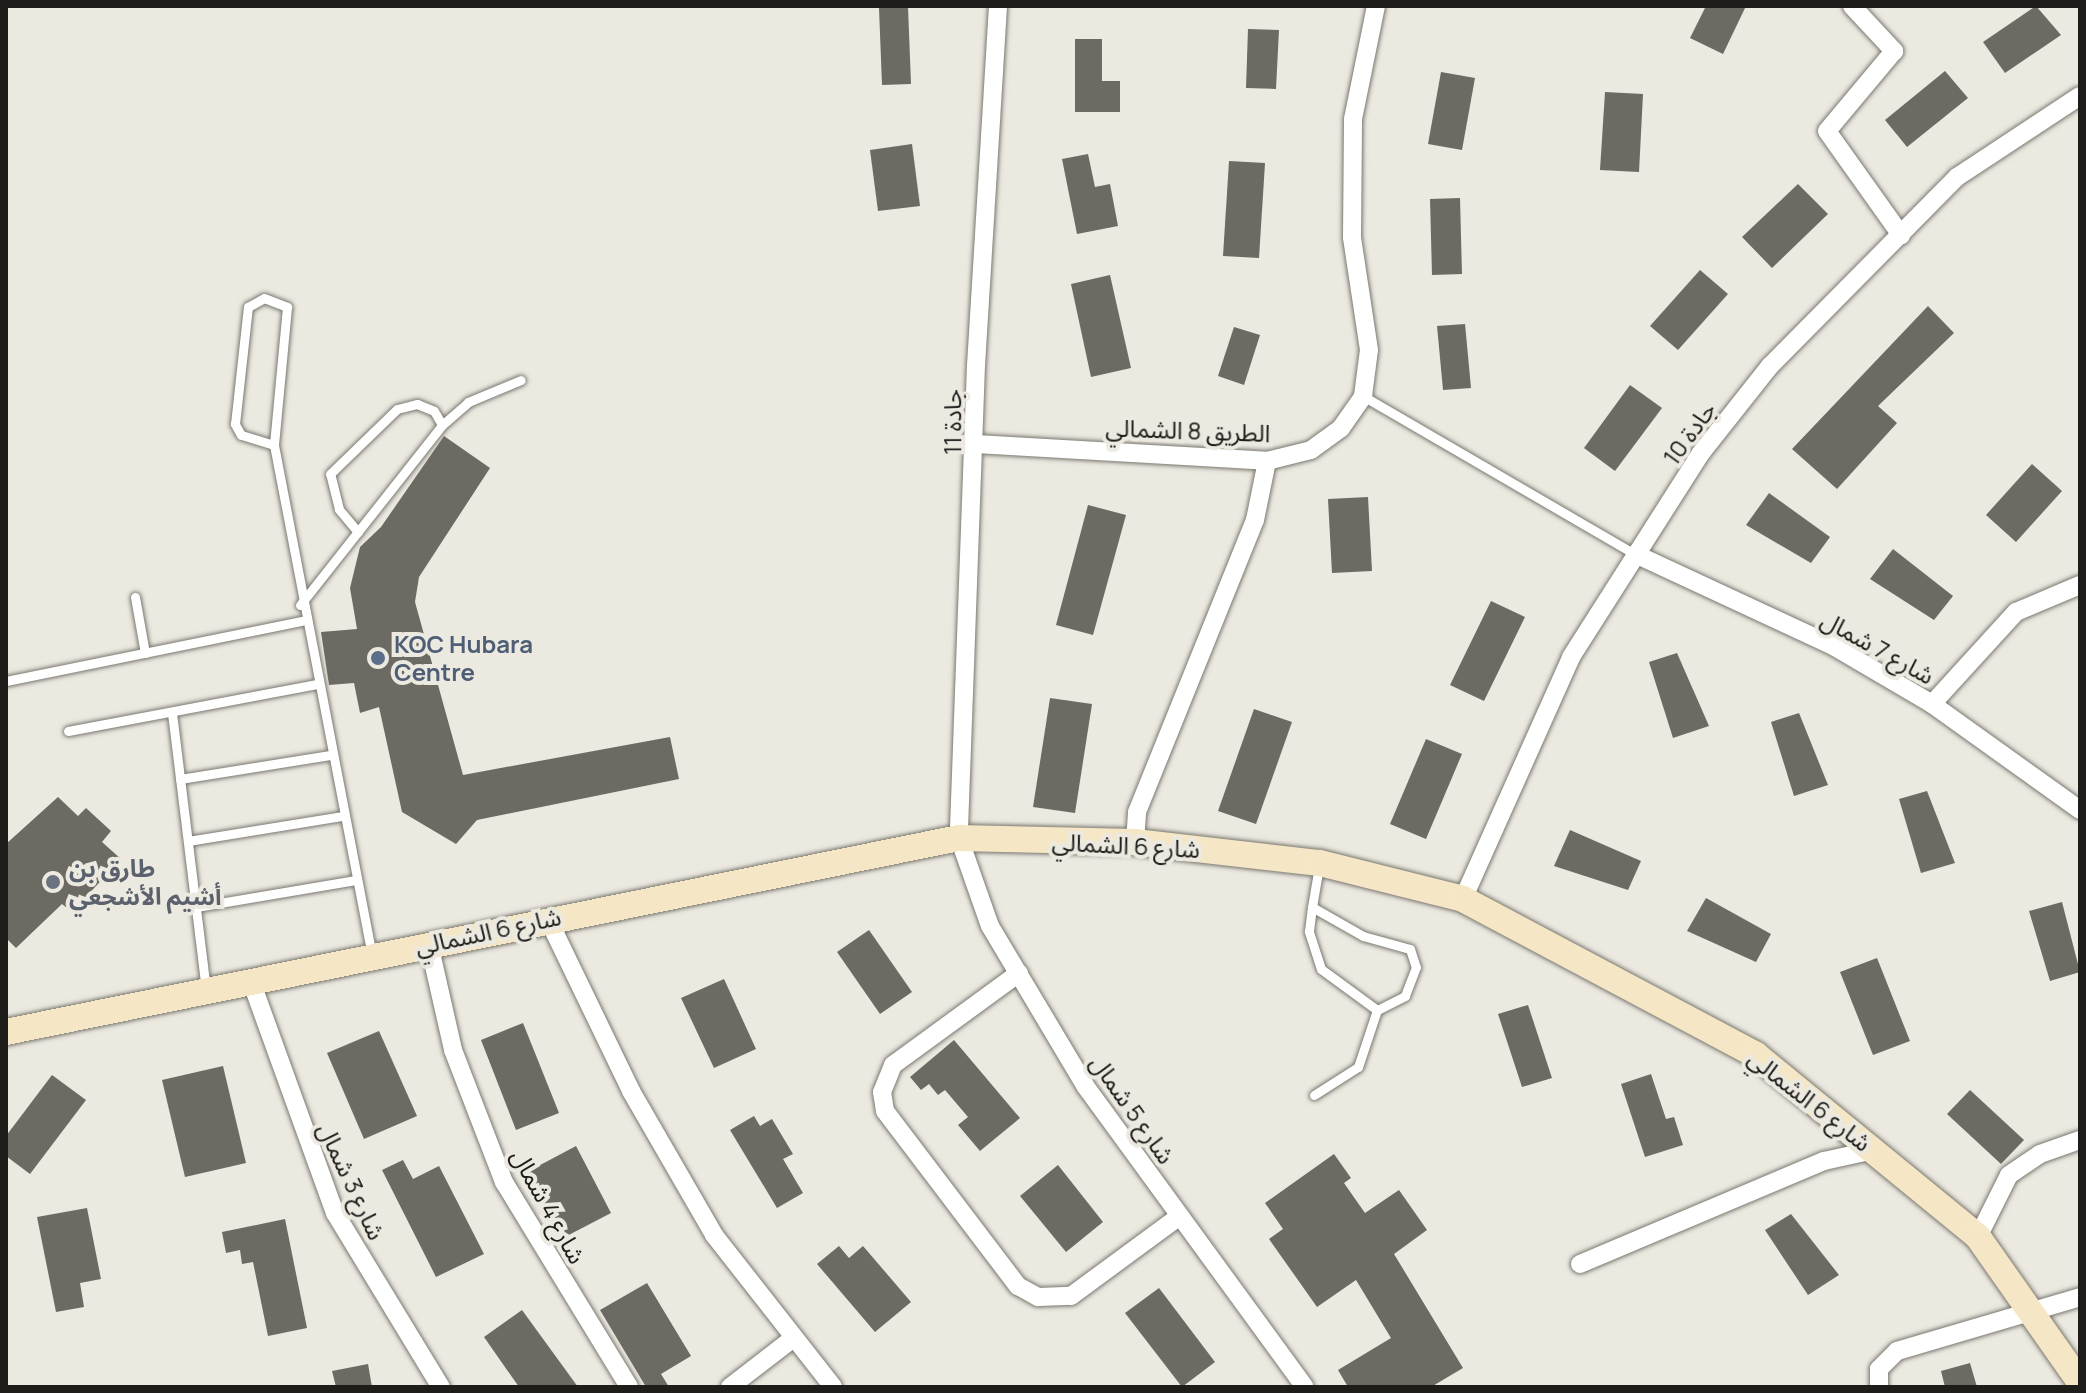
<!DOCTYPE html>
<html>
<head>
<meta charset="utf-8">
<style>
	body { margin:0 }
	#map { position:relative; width:2086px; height:1393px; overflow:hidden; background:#ebe9e0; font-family:Manrope,"Noto Sans Arabic",sans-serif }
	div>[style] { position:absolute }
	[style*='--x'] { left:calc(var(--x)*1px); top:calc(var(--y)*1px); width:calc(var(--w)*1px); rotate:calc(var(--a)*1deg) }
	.building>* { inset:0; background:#6c6a62 }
	.roads { filter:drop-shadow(0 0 2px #7a7870) drop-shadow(0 0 2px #7a7870) }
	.lane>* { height:9px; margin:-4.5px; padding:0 4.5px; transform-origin:4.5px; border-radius:4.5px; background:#fff }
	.street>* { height:18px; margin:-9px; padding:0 9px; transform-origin:9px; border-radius:9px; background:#fff }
	.secondary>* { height:26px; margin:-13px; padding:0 13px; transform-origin:13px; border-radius:13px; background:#f5e7c6 }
	.dots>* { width:22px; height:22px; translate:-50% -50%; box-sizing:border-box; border:4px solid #ebe9e0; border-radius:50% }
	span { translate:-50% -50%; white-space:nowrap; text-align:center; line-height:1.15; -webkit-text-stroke:8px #ebe9e0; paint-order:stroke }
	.street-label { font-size:24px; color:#1e1d1a }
	.service-label { font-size:24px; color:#4e5e75; font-weight:700 }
	.left { translate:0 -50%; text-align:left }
	.worship-label { font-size:24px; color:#5b616d; font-weight:700 }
	.frame { position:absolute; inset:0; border:8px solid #1e1d1a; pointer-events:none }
</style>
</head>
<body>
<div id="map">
	<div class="building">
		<div style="clip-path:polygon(1706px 6px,1746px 6px,1723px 54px,1690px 38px)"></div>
		<div style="clip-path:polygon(2036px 6px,2061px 35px,2005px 73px,1983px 42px)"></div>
		<div style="clip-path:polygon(908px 7px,911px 84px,882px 85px,879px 8px)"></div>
		<div style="clip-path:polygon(1248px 29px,1279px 30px,1276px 89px,1246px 88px)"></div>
		<div style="clip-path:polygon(1075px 39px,1102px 39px,1102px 81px,1120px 81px,1120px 112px,1075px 112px)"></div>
		<div style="clip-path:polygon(1945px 71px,1968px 98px,1907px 147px,1885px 120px)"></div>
		<div style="clip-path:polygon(1441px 72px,1475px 78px,1462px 150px,1428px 144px)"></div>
		<div style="clip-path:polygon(1605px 92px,1643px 94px,1639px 172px,1600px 170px)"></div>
		<div style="clip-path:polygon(912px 144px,920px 206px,878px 211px,870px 150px)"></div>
		<div style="clip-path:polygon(1088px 154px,1095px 187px,1110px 184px,1118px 226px,1077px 234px,1062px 159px)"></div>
		<div style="clip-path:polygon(1229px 161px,1265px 163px,1259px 258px,1223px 256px)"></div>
		<div style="clip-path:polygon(1798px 184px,1828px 214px,1772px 268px,1742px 237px)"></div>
		<div style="clip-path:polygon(1460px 198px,1462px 274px,1432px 275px,1430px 199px)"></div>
		<div style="clip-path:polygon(1700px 270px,1728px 294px,1678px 350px,1650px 326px)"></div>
		<div style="clip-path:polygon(1110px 275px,1131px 368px,1091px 377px,1071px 284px)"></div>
		<div style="clip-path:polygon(1928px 306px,1954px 333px,1878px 406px,1897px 423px,1837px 489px,1792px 449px)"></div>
		<div style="clip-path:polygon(1465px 324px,1471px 388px,1443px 390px,1437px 326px)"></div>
		<div style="clip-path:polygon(1234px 327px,1260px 335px,1244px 385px,1218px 376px)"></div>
		<div style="clip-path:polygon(1630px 385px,1662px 408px,1615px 471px,1584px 448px)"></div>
		<div style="clip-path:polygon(444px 436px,490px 468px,419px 577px,415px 602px,463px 775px,670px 737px,679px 779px,477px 820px,456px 844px,402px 812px,379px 707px,360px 713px,354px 683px,329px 685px,321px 632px,357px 629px,350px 588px,360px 547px,381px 527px)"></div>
		<div style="clip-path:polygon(2032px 464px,2062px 491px,2016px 542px,1986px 515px)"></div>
		<div style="clip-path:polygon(1769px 493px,1830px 537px,1811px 563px,1746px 525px)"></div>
		<div style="clip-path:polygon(1368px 497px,1372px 571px,1332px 573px,1328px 499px)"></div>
		<div style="clip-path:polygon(1088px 505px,1126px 515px,1093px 635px,1056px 625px)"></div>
		<div style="clip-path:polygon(1893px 549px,1953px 596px,1934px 620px,1870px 579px)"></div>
		<div style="clip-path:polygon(1491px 601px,1525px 617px,1484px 701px,1450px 685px)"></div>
		<div style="clip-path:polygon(1677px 653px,1709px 726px,1673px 738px,1649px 662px)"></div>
		<div style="clip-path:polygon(1050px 698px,1092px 704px,1075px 813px,1033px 807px)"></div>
		<div style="clip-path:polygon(1254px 709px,1292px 722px,1256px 824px,1218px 811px)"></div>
		<div style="clip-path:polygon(1799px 713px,1828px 785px,1794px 796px,1771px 722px)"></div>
		<div style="clip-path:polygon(1426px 739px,1462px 754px,1426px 839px,1390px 824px)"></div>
		<div style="clip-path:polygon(1927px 791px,1955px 863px,1921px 873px,1899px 799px)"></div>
		<div style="clip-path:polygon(58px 797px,78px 816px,86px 808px,111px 831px,102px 842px,121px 859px,72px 912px,62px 904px,16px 948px,6px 938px,6px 844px)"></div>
		<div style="clip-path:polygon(1570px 830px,1641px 861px,1628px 890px,1554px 866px)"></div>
		<div style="clip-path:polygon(1706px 898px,1771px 934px,1756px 962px,1687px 931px)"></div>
		<div style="clip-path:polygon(2062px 902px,2080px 972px,2050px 981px,2029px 911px)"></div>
		<div style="clip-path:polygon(869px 930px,912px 992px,880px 1014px,837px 952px)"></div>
		<div style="clip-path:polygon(1877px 958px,1910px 1041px,1873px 1055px,1840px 972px)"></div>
		<div style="clip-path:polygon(724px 979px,756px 1049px,714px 1068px,681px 998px)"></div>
		<div style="clip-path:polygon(1528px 1005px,1552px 1078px,1522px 1087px,1498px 1014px)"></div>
		<div style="clip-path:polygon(523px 1023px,559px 1113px,516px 1130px,481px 1040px)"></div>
		<div style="clip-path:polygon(379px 1031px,417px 1116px,364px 1139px,327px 1053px)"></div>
		<div style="clip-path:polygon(954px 1040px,1020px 1118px,980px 1151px,958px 1125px,968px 1117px,945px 1090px,938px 1095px,929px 1084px,921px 1090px,910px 1077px)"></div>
		<div style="clip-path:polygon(223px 1066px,246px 1163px,185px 1177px,162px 1080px)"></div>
		<div style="clip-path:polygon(1651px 1074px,1666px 1119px,1674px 1117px,1683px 1145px,1645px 1157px,1621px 1084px)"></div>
		<div style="clip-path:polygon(52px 1075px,86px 1100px,30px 1174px,6px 1156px,6px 1136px)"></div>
		<div style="clip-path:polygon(1970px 1090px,2024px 1140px,2001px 1164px,1947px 1114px)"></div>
		<div style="clip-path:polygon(754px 1116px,760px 1126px,772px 1119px,793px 1154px,783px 1159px,803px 1193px,777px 1208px,730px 1130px)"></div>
		<div style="clip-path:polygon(576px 1146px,611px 1213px,563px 1238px,527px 1172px)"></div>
		<div style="clip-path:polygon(1334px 1154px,1351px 1178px,1344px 1183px,1365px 1213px,1399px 1190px,1427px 1230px,1394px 1254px,1463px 1368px,1431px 1387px,1348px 1387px,1338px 1370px,1391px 1338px,1356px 1280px,1317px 1307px,1269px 1239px,1283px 1229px,1265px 1203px)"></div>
		<div style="clip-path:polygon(403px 1160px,413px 1179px,439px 1166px,484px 1254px,436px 1277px,382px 1170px)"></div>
		<div style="clip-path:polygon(1058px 1165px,1103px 1222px,1066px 1252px,1020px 1196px)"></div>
		<div style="clip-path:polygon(87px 1208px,101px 1279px,80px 1283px,84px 1307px,56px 1312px,37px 1217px)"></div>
		<div style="clip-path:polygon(1791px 1214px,1839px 1275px,1808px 1295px,1765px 1230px)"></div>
		<div style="clip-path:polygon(285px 1219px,307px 1328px,268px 1336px,253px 1262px,242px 1264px,240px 1250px,226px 1253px,222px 1232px)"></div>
		<div style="clip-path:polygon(839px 1246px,849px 1258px,863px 1246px,911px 1302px,875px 1332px,817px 1264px)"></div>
		<div style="clip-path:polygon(647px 1283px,691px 1356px,661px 1374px,669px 1387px,646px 1387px,600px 1310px)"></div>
		<div style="clip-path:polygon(1159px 1288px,1215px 1362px,1182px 1387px,1125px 1313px)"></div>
		<div style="clip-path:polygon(522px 1310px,578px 1387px,519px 1387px,484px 1337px)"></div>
		<div style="clip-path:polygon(1970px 1363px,1977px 1387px,1945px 1387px,1941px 1371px)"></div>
		<div style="clip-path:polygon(368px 1364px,372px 1387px,336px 1387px,332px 1371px)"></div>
	</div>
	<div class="roads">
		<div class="lane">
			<div style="--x:1363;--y:396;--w:315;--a:30.2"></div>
			<div style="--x:274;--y:445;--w:34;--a:-163"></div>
			<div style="--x:241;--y:435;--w:13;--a:-119"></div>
			<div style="--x:235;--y:424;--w:118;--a:-83.7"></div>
			<div style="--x:248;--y:307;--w:18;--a:-29"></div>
			<div style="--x:264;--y:298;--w:25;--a:21"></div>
			<div style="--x:287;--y:307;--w:139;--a:95.4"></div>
			<div style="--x:274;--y:445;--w:520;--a:79.14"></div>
			<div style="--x:358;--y:532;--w:30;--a:-130"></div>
			<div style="--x:339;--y:509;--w:36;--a:-104"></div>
			<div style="--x:330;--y:474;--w:93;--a:-44.1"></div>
			<div style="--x:397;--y:409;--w:21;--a:-14"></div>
			<div style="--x:417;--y:404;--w:18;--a:22"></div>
			<div style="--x:434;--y:411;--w:16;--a:60"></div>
			<div style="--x:135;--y:597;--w:57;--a:79.9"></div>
			<div style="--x:300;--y:605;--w:229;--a:-51.7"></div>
			<div style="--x:442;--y:425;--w:35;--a:-41"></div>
			<div style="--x:468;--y:402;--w:57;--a:-22.5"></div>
			<div style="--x:6;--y:681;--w:302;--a:-11.5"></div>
			<div style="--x:172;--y:713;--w:277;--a:83"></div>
			<div style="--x:68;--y:731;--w:252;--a:-10.7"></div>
			<div style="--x:180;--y:779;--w:152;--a:-9.1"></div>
			<div style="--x:188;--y:841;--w:157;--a:-9.2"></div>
			<div style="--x:196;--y:907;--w:162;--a:-9.6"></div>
			<div style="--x:1312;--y:907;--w:59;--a:29.6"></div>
			<div style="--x:1363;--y:936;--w:49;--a:15.5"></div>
			<div style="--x:1410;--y:949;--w:19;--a:72"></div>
			<div style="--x:1416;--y:967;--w:31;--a:111"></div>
			<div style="--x:1405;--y:996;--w:31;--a:153"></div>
			<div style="--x:1377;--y:1010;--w:69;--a:-143.8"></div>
			<div style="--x:1321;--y:969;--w:40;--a:-108"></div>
			<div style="--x:1309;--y:931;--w:24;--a:-83"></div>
			<div style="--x:1312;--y:907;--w:42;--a:-80.3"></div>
			<div style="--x:1314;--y:1095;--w:52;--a:-32.5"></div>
			<div style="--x:1358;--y:1067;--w:60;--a:-71.6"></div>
		</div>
		<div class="street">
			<div style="--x:998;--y:6;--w:360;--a:93.5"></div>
			<div style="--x:976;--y:365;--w:473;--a:92.1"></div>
			<div style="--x:959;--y:838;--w:93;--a:70.6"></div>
			<div style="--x:990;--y:926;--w:187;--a:59.2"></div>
			<div style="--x:1086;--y:1087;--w:371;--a:53.9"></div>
			<div style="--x:1852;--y:6;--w:62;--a:47"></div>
			<div style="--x:1894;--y:51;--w:104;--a:129.9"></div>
			<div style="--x:1827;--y:131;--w:128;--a:54.6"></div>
			<div style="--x:976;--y:444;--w:291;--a:3.3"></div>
			<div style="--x:1267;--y:461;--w:45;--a:-14"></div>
			<div style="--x:1311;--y:450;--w:37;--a:-36"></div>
			<div style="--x:1341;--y:428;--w:39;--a:-55"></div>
			<div style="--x:1363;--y:396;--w:46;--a:-82.6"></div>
			<div style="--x:1369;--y:350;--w:114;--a:-98.6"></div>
			<div style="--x:1352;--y:237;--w:118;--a:-89.5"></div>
			<div style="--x:1353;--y:119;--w:115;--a:-78.5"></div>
			<div style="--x:1635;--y:554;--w:221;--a:24.9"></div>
			<div style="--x:1835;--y:647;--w:113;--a:30.4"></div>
			<div style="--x:1932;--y:704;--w:182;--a:35.6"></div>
			<div style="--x:1932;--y:704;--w:125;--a:-47.6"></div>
			<div style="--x:2016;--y:612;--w:69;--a:-22.9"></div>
			<div style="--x:1135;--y:842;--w:30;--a:-86"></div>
			<div style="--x:1137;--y:812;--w:315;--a:-68"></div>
			<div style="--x:1255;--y:520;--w:60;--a:-78.5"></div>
			<div style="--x:1463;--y:899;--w:265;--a:-65.9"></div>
			<div style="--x:1571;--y:657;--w:242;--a:-57.5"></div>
			<div style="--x:1701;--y:453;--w:111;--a:-51.6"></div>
			<div style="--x:1770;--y:366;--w:266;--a:-45.3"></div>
			<div style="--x:1957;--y:177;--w:147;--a:-33.4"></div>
			<div style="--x:548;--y:919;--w:191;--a:64.2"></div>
			<div style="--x:631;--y:1091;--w:166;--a:60"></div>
			<div style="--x:714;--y:1235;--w:193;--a:51.9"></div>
			<div style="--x:429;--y:944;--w:109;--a:77.2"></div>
			<div style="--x:453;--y:1050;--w:142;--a:68.9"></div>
			<div style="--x:504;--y:1182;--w:240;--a:58.6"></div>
			<div style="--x:1019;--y:973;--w:156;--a:143.9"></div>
			<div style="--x:893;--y:1065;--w:29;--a:112"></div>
			<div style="--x:882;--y:1092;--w:19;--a:81"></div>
			<div style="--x:885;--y:1111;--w:220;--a:52.8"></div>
			<div style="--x:1018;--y:1286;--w:23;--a:29"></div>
			<div style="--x:1038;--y:1297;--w:33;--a:-2"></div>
			<div style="--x:1071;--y:1296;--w:135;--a:-36.3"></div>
			<div style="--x:251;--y:981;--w:247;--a:70.1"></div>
			<div style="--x:335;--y:1213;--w:204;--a:58.7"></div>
			<div style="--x:1978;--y:1237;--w:69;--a:-63.4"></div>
			<div style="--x:2009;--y:1175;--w:37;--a:-34"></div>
			<div style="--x:2040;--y:1154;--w:42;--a:-19.3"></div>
			<div style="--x:1580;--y:1264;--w:265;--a:-22.9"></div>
			<div style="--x:1824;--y:1161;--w:51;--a:-12.4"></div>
			<div style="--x:730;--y:1387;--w:78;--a:-37.7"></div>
			<div style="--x:1879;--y:1387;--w:18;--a:-90"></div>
			<div style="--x:1879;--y:1369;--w:25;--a:-45"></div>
			<div style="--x:1897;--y:1351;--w:191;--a:-16.4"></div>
		</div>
		<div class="secondary">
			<div style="--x:6;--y:1032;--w:973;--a:-11.51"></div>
			<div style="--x:959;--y:838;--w:176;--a:1.3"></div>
			<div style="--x:1135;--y:842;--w:186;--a:6.5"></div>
			<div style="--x:1320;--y:863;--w:147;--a:14.1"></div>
			<div style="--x:1463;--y:899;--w:332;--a:28"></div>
			<div style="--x:1756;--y:1055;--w:287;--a:39.3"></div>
			<div style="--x:1978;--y:1237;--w:177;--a:54.9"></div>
		</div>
	</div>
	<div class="dots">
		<div style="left:378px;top:658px;background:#5c6f8a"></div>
		<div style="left:53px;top:882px;background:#6b7280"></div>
	</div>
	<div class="street-label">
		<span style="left:952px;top:422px;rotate:-90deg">جادة 11</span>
		<span style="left:1188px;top:430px;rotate:2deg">الطريق 8 الشمالي</span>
		<span style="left:1689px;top:433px;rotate:-54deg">جادة 10</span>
		<span style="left:1878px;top:647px;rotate:29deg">شارع 7 شمال</span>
		<span style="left:1126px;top:845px;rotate:3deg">شارع 6 الشمالي</span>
		<span style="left:488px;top:931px;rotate:-12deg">شارع 6 الشمالي</span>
		<span style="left:1810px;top:1100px;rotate:38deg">شارع 6 الشمالي</span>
		<span style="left:1133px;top:1109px;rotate:55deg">شارع 5 شمال</span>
		<span style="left:352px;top:1181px;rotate:65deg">شارع 3 شمال</span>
		<span style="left:549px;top:1206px;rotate:61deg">شارع 4 شمال</span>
	</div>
	<div class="service-label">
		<span class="left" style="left:394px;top:658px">KOC Hubara<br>Centre</span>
	</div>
	<div class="worship-label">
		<span class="left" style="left:69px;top:882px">طارق بن<br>أشيم الأشجعي</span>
	</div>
	<div class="frame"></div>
</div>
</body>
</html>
